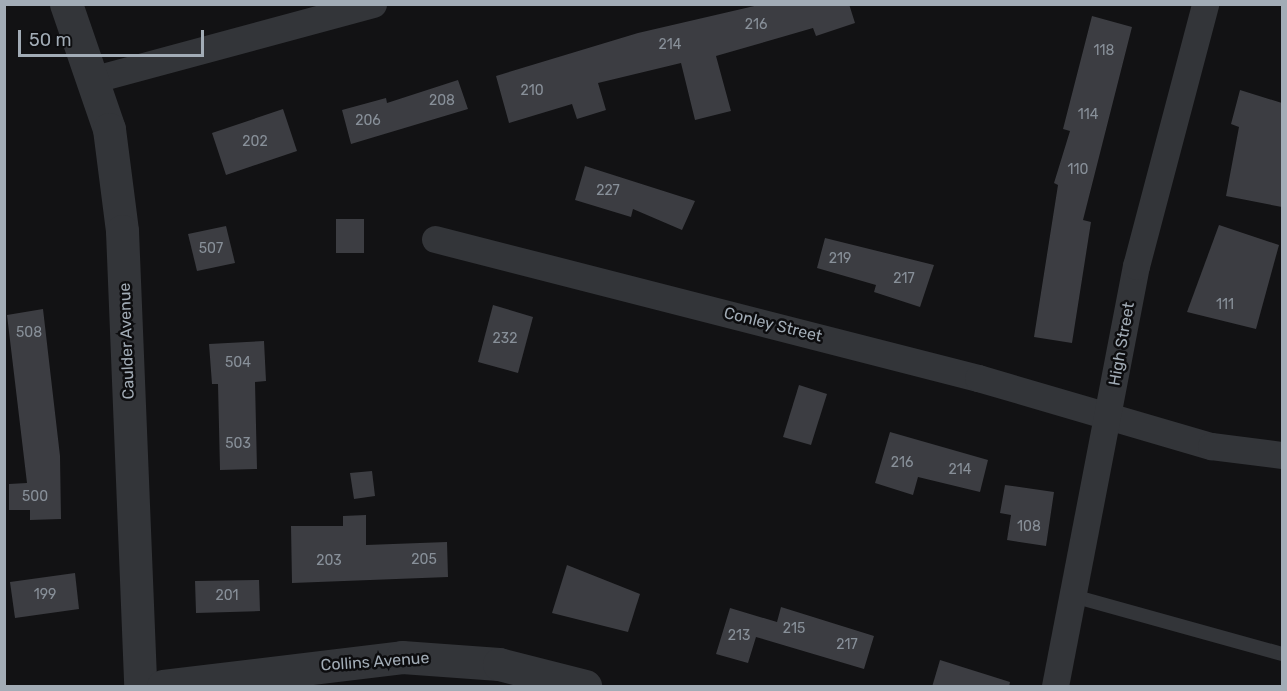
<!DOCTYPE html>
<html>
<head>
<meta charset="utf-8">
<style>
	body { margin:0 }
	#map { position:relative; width:1287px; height:691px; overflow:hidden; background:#121214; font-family:Rubik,sans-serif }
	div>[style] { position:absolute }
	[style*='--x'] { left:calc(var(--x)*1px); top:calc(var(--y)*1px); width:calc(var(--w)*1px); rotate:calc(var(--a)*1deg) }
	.building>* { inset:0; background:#3c3d42 }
	.service>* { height:14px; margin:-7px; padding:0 7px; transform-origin:7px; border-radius:7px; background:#333539 }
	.minor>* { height:27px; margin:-13.5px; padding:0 13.5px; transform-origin:13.5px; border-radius:13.5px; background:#333539 }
	.tertiary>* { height:33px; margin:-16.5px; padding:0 16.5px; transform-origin:16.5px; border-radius:16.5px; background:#333539 }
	span { translate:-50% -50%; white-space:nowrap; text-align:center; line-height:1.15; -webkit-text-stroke:5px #0d0d0f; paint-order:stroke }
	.number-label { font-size:14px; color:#889099 }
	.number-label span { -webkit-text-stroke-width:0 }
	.street-label { font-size:16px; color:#a2acb6 }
	.frame { position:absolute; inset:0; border:6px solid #a2acb6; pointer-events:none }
	.scale { position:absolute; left:18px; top:30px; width:186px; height:27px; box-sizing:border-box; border:3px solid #a2acb6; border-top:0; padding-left:8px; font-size:18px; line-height:21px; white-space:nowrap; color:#a2acb6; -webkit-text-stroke:4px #0d0d0f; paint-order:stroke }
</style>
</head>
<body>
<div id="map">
	<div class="building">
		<div style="clip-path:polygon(763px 4px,849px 4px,855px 23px,816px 36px,813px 28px,716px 56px,731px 111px,695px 120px,681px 63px,598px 83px,606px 110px,577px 119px,572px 104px,509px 123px,496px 76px,638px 33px)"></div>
		<div style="clip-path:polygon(1092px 16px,1132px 27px,1083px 220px,1091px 222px,1072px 343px,1034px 337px,1058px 185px,1054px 183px,1070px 131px,1063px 129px)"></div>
		<div style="clip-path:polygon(458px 80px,468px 109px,351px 144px,342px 110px,386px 98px,387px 103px)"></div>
		<div style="clip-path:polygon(1240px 90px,1282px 103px,1282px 207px,1226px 196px,1239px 127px,1231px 124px)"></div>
		<div style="clip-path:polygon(283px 109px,297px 151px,226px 175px,212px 133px)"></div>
		<div style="clip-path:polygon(585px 166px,695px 201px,682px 230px,633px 209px,631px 217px,575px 200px)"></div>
		<div style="clip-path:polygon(336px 219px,364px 219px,364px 253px,336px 253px)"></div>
		<div style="clip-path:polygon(1219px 225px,1279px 245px,1256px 329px,1187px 312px)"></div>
		<div style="clip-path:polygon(226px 226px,235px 263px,197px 271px,188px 234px)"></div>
		<div style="clip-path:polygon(825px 238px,934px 265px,920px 307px,874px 292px,876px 285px,817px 268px)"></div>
		<div style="clip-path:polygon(493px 305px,533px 317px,518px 373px,478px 362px)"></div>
		<div style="clip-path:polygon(43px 309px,60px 456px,61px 519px,30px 520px,30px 510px,9px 510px,9px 484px,27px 483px,7px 315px)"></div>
		<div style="clip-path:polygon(264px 341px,266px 381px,255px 382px,257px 469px,220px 470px,218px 384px,212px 384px,209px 344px)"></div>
		<div style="clip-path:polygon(799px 385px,827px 394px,811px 445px,783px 437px)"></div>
		<div style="clip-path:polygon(890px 432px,988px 460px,980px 492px,918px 477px,913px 495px,875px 483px)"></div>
		<div style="clip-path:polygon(372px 471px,375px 496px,354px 499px,350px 473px)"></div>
		<div style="clip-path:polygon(1005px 485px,1054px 492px,1046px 546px,1007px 540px,1011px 515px,1000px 513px)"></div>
		<div style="clip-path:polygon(366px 515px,366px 545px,447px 542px,448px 577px,292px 583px,291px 526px,343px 526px,343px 516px)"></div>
		<div style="clip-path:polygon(567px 565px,640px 594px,628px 632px,552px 613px)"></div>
		<div style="clip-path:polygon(75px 573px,79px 609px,15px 618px,10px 582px)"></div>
		<div style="clip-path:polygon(259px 580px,260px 611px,196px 613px,195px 581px)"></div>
		<div style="clip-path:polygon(781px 607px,874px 636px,864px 669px,756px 637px,748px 663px,716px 654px,730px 608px,777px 622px)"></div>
		<div style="clip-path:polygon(940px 660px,1010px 682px,1009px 687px,932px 687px)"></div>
	</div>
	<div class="service">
		<div style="--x:1073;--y:596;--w:217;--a:15.5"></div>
	</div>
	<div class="minor">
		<div style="--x:95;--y:79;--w:288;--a:-15.1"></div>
		<div style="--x:435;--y:239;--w:561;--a:14.36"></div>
		<div style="--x:978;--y:378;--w:243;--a:16.3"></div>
		<div style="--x:1211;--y:446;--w:72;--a:7.2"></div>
		<div style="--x:1055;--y:686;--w:428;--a:-79.1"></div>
		<div style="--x:1136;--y:266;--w:271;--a:-75.2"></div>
	</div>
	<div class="tertiary">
		<div style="--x:66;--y:4;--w:132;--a:71"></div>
		<div style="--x:109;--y:129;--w:103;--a:82.7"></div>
		<div style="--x:122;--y:231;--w:455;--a:87.7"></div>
		<div style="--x:163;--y:686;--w:241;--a:-6.9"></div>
		<div style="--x:402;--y:657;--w:97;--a:4.1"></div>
		<div style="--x:499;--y:664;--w:89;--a:14.3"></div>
	</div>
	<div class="number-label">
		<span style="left:756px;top:25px">216</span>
		<span style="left:670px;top:45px">214</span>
		<span style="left:1104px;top:51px">118</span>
		<span style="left:532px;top:91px">210</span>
		<span style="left:442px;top:101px">208</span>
		<span style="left:1088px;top:115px">114</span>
		<span style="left:368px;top:121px">206</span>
		<span style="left:255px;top:142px">202</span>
		<span style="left:1078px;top:170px">110</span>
		<span style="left:608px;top:191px">227</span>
		<span style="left:211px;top:249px">507</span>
		<span style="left:840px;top:259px">219</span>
		<span style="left:904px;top:279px">217</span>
		<span style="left:1225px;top:305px">111</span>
		<span style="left:29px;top:333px">508</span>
		<span style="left:505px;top:339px">232</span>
		<span style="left:238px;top:363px">504</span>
		<span style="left:238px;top:444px">503</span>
		<span style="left:902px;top:463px">216</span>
		<span style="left:960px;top:470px">214</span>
		<span style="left:35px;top:497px">500</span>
		<span style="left:1029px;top:527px">108</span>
		<span style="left:424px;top:560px">205</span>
		<span style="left:329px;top:561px">203</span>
		<span style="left:45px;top:595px">199</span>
		<span style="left:227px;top:596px">201</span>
		<span style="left:794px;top:629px">215</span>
		<span style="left:739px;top:636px">213</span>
		<span style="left:847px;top:645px">217</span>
	</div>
	<div class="street-label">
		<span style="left:773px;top:325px;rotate:14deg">Conley Street</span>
		<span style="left:127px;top:341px;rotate:-92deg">Caulder Avenue</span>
		<span style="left:1122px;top:344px;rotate:-80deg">High Street</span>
		<span style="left:375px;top:662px;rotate:-4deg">Collins Avenue</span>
	</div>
	<div class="frame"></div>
	<div class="scale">50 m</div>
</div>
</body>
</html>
